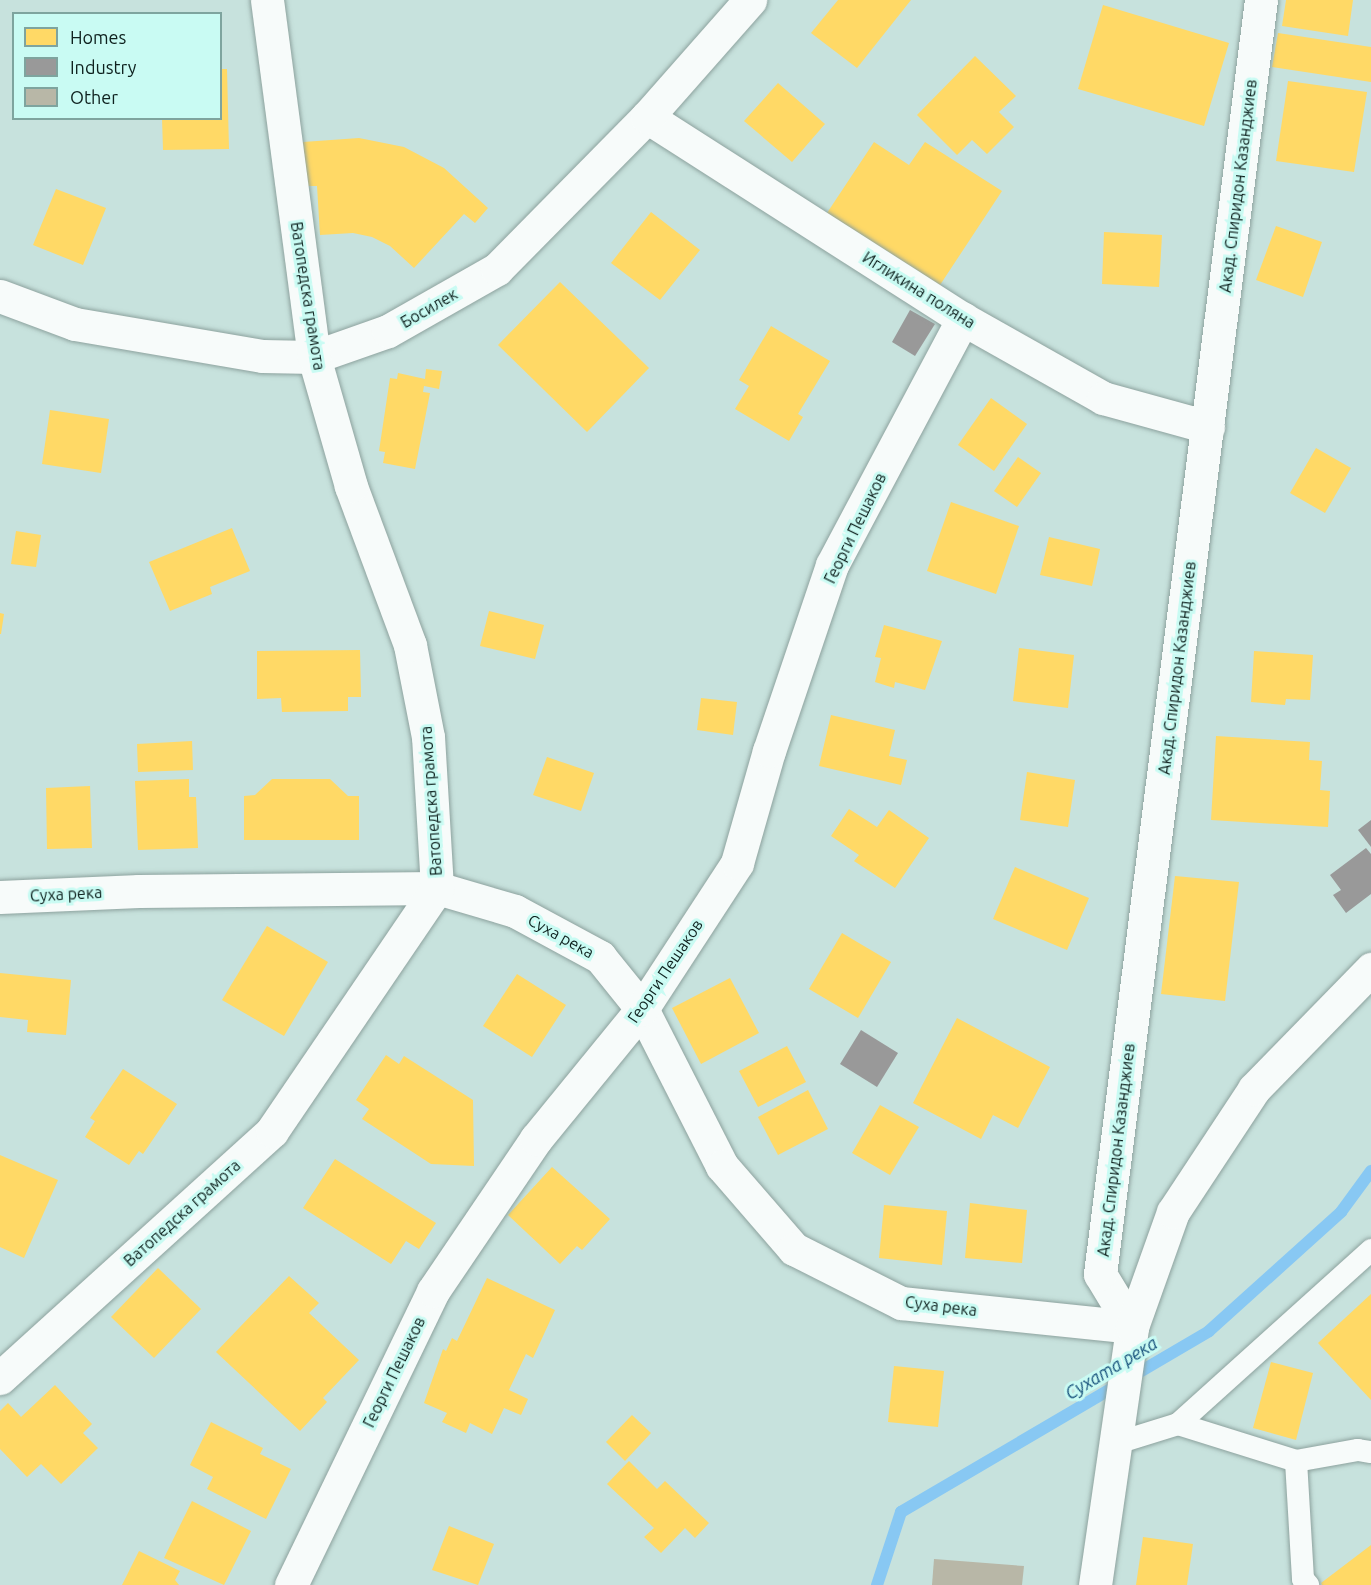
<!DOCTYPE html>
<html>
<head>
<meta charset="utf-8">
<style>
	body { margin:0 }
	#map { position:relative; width:1371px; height:1585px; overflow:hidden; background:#c7e2dd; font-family:Ubuntu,sans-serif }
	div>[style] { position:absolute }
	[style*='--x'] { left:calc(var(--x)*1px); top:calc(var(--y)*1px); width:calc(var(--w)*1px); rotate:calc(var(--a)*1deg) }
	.homes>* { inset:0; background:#ffd966 }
	.industry>* { inset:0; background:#999 }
	.stream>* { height:12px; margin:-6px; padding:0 6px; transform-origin:6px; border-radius:6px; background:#88c8f3 }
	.building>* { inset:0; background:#b8b7a7 }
	.roads { filter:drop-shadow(0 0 2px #8da29e) drop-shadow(0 0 2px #8da29e) }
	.service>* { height:22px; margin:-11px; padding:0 11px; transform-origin:11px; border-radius:11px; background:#f7fbfa }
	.minor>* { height:33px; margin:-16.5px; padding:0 16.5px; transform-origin:16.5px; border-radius:16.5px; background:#f7fbfa }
	.tertiary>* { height:33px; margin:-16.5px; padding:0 16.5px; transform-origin:16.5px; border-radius:16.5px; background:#f7fbfa }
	span { translate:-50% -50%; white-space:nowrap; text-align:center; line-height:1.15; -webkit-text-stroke:6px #c9fbf3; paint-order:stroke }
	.street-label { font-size:16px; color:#0e211e }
	.water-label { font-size:18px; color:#18527c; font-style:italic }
	.legend { position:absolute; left:12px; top:12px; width:210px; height:108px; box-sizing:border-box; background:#c9fbf3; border:2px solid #7ea49e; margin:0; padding:8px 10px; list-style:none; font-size:18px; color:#0e211e }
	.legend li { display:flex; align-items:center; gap:12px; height:30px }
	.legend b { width:30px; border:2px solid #7ea49e }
</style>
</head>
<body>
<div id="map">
	<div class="homes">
		<div style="clip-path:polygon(838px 0,911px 0,857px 68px,811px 33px)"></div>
		<div style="clip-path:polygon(1286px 0,1353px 0,1348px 36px,1282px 26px)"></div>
		<div style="clip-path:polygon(1103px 5px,1229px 43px,1204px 126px,1078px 89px)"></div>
		<div style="clip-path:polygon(1278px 33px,1371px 47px,1371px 82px,1272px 67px)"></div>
		<div style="clip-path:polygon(975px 56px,1016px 96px,999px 112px,1014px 127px,987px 154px,972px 140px,957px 155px,917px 115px)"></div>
		<div style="clip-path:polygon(220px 69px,227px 69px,229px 149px,163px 150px,162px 118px,220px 118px)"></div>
		<div style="clip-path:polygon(1288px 81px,1367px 92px,1354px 172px,1276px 161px)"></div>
		<div style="clip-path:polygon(778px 83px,825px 124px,792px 162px,744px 121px)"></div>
		<div style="clip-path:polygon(359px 138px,404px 147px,444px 168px,488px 208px,475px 223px,464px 214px,414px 268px,390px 246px,372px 237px,353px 233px,320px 235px,317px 186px,306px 186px,303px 142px)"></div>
		<div style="clip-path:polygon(874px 142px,909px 165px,925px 142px,1002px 191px,940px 285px,827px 213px)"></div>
		<div style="clip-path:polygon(56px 189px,106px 208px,83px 265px,33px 245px)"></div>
		<div style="clip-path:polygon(651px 212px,700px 250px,660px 300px,611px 263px)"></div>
		<div style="clip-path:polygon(1276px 226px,1322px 242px,1303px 297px,1256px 280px)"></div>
		<div style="clip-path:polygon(1104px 232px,1162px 235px,1159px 287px,1102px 284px)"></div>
		<div style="clip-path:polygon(560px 282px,649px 368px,587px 432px,498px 345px)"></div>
		<div style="clip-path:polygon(771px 326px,830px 361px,798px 414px,803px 417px,789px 441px,735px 409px,749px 386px,739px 380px)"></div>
		<div style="clip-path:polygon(426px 369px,442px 371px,439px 389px,424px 386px,423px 392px,430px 393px,415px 469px,383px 463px,385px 452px,379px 451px,390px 378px,397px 379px,398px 373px,425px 379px)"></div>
		<div style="clip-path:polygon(991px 398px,1027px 424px,994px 471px,958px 445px)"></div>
		<div style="clip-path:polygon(50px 410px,109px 419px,101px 473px,42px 464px)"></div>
		<div style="clip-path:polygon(1316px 448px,1351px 468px,1325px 513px,1290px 493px)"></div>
		<div style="clip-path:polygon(1018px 457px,1041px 473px,1017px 507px,994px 491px)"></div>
		<div style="clip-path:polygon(951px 502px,1019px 526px,996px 594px,927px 571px)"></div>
		<div style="clip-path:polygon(232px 528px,250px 571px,210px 587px,212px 594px,170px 611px,149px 562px)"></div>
		<div style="clip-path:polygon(16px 531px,41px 535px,36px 567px,11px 564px)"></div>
		<div style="clip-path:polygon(1049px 537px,1100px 549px,1092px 586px,1040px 575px)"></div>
		<div style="clip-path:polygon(489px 611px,544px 625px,535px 659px,480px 646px)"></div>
		<div style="clip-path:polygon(0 613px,4px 614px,1px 634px,0 634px)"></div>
		<div style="clip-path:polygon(884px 625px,942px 641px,925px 690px,895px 682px,894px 688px,875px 682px,881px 658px,875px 657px)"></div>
		<div style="clip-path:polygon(1019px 648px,1074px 655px,1068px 708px,1013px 701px)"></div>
		<div style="clip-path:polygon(360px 650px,361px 697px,348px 697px,348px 711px,282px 712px,281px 698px,257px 699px,257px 651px)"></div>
		<div style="clip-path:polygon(1254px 651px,1313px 655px,1310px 700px,1286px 699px,1285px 705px,1251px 702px)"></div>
		<div style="clip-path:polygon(701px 698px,737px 702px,733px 735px,697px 730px)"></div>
		<div style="clip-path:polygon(831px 715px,895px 730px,889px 756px,907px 760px,901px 785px,819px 766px)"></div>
		<div style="clip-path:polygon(1216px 736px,1310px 742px,1309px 760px,1322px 761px,1320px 790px,1330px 791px,1328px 827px,1211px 820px)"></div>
		<div style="clip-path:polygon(192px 741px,193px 770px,138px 772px,137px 744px)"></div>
		<div style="clip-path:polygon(547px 757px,594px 773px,581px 811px,533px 795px)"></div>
		<div style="clip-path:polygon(1027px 772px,1075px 780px,1068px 827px,1020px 820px)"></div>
		<div style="clip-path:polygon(189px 779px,189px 797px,196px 797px,198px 848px,138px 850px,135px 781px)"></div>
		<div style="clip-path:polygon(272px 779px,330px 779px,348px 796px,359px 796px,359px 840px,244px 840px,244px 796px,255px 795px)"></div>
		<div style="clip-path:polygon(90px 786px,92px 848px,47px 849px,46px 788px)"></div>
		<div style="clip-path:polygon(849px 809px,877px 827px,889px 810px,929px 838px,895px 888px,854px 861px,859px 855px,831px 836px)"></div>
		<div style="clip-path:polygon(1015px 867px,1089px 898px,1067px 950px,993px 919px)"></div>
		<div style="clip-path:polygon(1175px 876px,1239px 882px,1225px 1001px,1161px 994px)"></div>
		<div style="clip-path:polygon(267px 926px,328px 962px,284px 1036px,222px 1000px)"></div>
		<div style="clip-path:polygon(842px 933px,891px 962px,858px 1018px,809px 989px)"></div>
		<div style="clip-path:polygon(0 973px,71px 980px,66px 1035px,27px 1032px,28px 1020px,0 1017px)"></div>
		<div style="clip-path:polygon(517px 974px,566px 1005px,532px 1057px,483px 1026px)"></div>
		<div style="clip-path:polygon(730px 978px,759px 1033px,701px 1064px,672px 1008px)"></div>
		<div style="clip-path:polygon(957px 1018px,1050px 1067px,1018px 1128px,993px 1115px,981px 1139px,913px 1103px)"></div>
		<div style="clip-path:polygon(787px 1046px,806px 1082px,758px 1107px,739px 1071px)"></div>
		<div style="clip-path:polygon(386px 1055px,399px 1064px,404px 1056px,473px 1100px,474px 1166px,431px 1164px,362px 1119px,369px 1109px,356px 1100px)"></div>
		<div style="clip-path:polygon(123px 1069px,177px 1104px,143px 1154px,139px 1151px,129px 1165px,85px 1137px,95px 1121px,90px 1118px)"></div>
		<div style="clip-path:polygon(808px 1090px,828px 1129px,778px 1155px,758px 1117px)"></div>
		<div style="clip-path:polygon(880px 1105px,919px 1127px,890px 1175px,852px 1153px)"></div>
		<div style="clip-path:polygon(0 1155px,58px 1180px,24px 1258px,0 1247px)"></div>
		<div style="clip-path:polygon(335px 1159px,436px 1223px,419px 1249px,406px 1241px,391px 1264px,303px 1208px)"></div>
		<div style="clip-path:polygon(552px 1167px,610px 1219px,582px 1250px,577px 1246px,560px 1264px,508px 1215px)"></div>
		<div style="clip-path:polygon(970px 1203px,1027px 1210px,1022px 1263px,965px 1258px)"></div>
		<div style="clip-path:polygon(884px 1205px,947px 1211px,942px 1265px,879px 1258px)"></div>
		<div style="clip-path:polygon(158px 1268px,201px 1309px,154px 1358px,111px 1317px)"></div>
		<div style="clip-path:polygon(289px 1276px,319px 1303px,309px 1313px,359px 1360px,323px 1398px,327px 1402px,300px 1431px,216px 1352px)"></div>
		<div style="clip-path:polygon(487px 1278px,555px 1310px,533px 1358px,526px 1354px,509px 1390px,528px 1399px,521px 1415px,504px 1408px,492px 1434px,470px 1423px,466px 1433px,442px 1422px,447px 1413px,424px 1403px,443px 1349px,446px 1351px,452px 1338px,457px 1341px)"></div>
		<div style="clip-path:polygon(1371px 1294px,1371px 1400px,1318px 1343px)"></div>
		<div style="clip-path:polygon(1271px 1362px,1313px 1373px,1296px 1440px,1253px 1428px)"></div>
		<div style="clip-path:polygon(894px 1366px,944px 1371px,938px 1427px,888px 1422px)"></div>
		<div style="clip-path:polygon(55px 1385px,92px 1424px,83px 1433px,98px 1448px,61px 1484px,41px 1464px,27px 1477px,0 1449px,0 1411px,8px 1403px,21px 1417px)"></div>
		<div style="clip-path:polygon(632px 1415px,651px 1433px,625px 1461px,606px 1442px)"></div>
		<div style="clip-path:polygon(211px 1422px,263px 1448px,260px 1454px,291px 1469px,266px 1519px,207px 1489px,213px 1477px,190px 1465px)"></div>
		<div style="clip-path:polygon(629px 1461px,657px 1489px,665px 1481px,709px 1523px,695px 1538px,685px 1528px,661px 1553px,644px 1537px,654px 1528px,607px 1484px)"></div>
		<div style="clip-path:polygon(192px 1501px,251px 1531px,224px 1585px,164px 1558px)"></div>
		<div style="clip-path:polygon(449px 1526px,494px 1544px,478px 1585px,432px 1570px)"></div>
		<div style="clip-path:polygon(1143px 1537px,1193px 1544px,1187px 1585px,1136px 1585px)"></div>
		<div style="clip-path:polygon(1371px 1545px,1371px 1585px,1322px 1585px,1321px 1583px)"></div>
		<div style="clip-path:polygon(139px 1551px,180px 1571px,175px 1580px,179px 1585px,122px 1585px)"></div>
	</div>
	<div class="industry">
		<div style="clip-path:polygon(910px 310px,935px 324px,915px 356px,892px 342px)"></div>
		<div style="clip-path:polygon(1371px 820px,1371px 847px,1358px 830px)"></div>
		<div style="clip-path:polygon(1366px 848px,1371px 854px,1371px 894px,1346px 913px,1333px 895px,1341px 890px,1330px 875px)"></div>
		<div style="clip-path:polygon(861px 1030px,898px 1053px,877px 1087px,840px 1064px)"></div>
	</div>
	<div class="stream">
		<div style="--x:877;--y:1585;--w:77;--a:-71.8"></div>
		<div style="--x:901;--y:1512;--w:357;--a:-30.4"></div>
		<div style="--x:1209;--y:1331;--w:178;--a:-42"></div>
		<div style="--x:1341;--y:1212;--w:51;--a:-53.8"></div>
	</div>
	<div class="building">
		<div style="clip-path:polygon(934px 1559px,1024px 1566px,1022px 1585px,932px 1585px)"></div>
	</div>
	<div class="roads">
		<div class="service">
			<div style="--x:1178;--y:1424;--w:260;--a:-42"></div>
			<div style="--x:1117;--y:1443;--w:64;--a:-17.3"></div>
			<div style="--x:1178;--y:1424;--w:124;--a:17.4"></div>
			<div style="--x:1296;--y:1461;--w:63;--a:-10.1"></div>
			<div style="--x:1358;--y:1450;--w:13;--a:9"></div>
			<div style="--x:1296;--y:1461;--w:118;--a:86.6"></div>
			<div style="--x:1303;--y:1579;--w:8;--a:50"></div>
		</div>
		<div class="minor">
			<div style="--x:647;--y:117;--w:375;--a:32.6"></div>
			<div style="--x:963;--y:319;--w:161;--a:29.4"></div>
			<div style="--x:1103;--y:398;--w:109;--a:15.4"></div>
			<div style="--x:0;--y:296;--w:80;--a:20.5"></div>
			<div style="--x:75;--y:324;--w:190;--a:9.7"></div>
			<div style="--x:262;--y:356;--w:52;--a:1.1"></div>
			<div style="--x:314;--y:357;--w:78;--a:-19.4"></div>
			<div style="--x:388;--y:331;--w:125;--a:-29.6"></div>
			<div style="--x:497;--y:269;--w:214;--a:-45.4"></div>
			<div style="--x:647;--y:117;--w:156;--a:-48.6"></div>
			<div style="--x:0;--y:897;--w:139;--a:-2.5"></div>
			<div style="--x:139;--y:891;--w:298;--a:-0.6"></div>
			<div style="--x:437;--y:888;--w:81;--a:16.4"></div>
			<div style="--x:515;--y:911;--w:97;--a:28.4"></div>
			<div style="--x:600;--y:957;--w:67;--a:51.1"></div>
			<div style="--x:642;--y:1009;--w:176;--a:63"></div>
			<div style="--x:722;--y:1166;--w:110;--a:49.1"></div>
			<div style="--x:794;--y:1249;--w:120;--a:26.8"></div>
			<div style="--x:901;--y:1303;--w:232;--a:5.9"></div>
			<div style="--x:1132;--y:1327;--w:62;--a:-121.1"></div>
			<div style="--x:1100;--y:1274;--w:1284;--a:-82.8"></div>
			<div style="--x:0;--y:1378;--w:367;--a:-42.2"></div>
			<div style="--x:272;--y:1131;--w:294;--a:-55.8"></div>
			<div style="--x:437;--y:888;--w:151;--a:-93.4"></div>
			<div style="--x:428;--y:737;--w:94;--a:-101.1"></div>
			<div style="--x:410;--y:645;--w:170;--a:-110.4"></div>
			<div style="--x:351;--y:486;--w:134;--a:-106"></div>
			<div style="--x:314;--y:357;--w:360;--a:-97.5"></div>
			<div style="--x:291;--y:1585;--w:326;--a:-64.2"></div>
			<div style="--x:433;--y:1291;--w:184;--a:-55.9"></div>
			<div style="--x:536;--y:1139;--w:168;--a:-50.8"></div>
			<div style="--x:642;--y:1009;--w:174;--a:-56.9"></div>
			<div style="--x:737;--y:863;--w:116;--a:-74.1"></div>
			<div style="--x:769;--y:751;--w:196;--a:-71.3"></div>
			<div style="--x:832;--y:565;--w:279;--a:-62"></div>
		</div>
		<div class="tertiary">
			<div style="--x:1095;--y:1585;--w:261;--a:-81.8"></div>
			<div style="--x:1132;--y:1327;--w:122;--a:-70.4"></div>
			<div style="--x:1173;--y:1212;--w:147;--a:-56.6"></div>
			<div style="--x:1254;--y:1089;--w:168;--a:-45.7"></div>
		</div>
	</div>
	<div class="street-label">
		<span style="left:1238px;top:186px;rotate:-83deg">Акад. Спиридон Казанджиев</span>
		<span style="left:919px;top:290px;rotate:32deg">Игликина поляна</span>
		<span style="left:308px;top:296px;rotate:81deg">Ватопедска грамота</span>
		<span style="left:429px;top:308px;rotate:-30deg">Босилек</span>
		<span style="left:855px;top:528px;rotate:-64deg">Георги Пешаков</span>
		<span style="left:1177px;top:668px;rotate:-83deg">Акад. Спиридон Казанджиев</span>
		<span style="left:431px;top:801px;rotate:-94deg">Ватопедска грамота</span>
		<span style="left:66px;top:894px;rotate:-3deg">Суха река</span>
		<span style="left:561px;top:936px;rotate:29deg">Суха река</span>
		<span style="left:665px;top:971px;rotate:-56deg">Георги Пешаков</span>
		<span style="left:1116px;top:1150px;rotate:-83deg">Акад. Спиридон Казанджиев</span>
		<span style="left:182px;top:1213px;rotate:-42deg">Ватопедска грамота</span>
		<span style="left:941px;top:1306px;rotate:7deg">Суха река</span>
		<span style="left:394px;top:1372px;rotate:-64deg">Георги Пешаков</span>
	</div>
	<div class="water-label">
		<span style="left:1111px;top:1368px;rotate:-31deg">Сухата река</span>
	</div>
	<ul class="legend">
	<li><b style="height:16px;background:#ffd966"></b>Homes</li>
	<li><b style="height:16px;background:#999"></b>Industry</li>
	<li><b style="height:16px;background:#b8b7a7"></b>Other</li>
	</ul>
</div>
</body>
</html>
